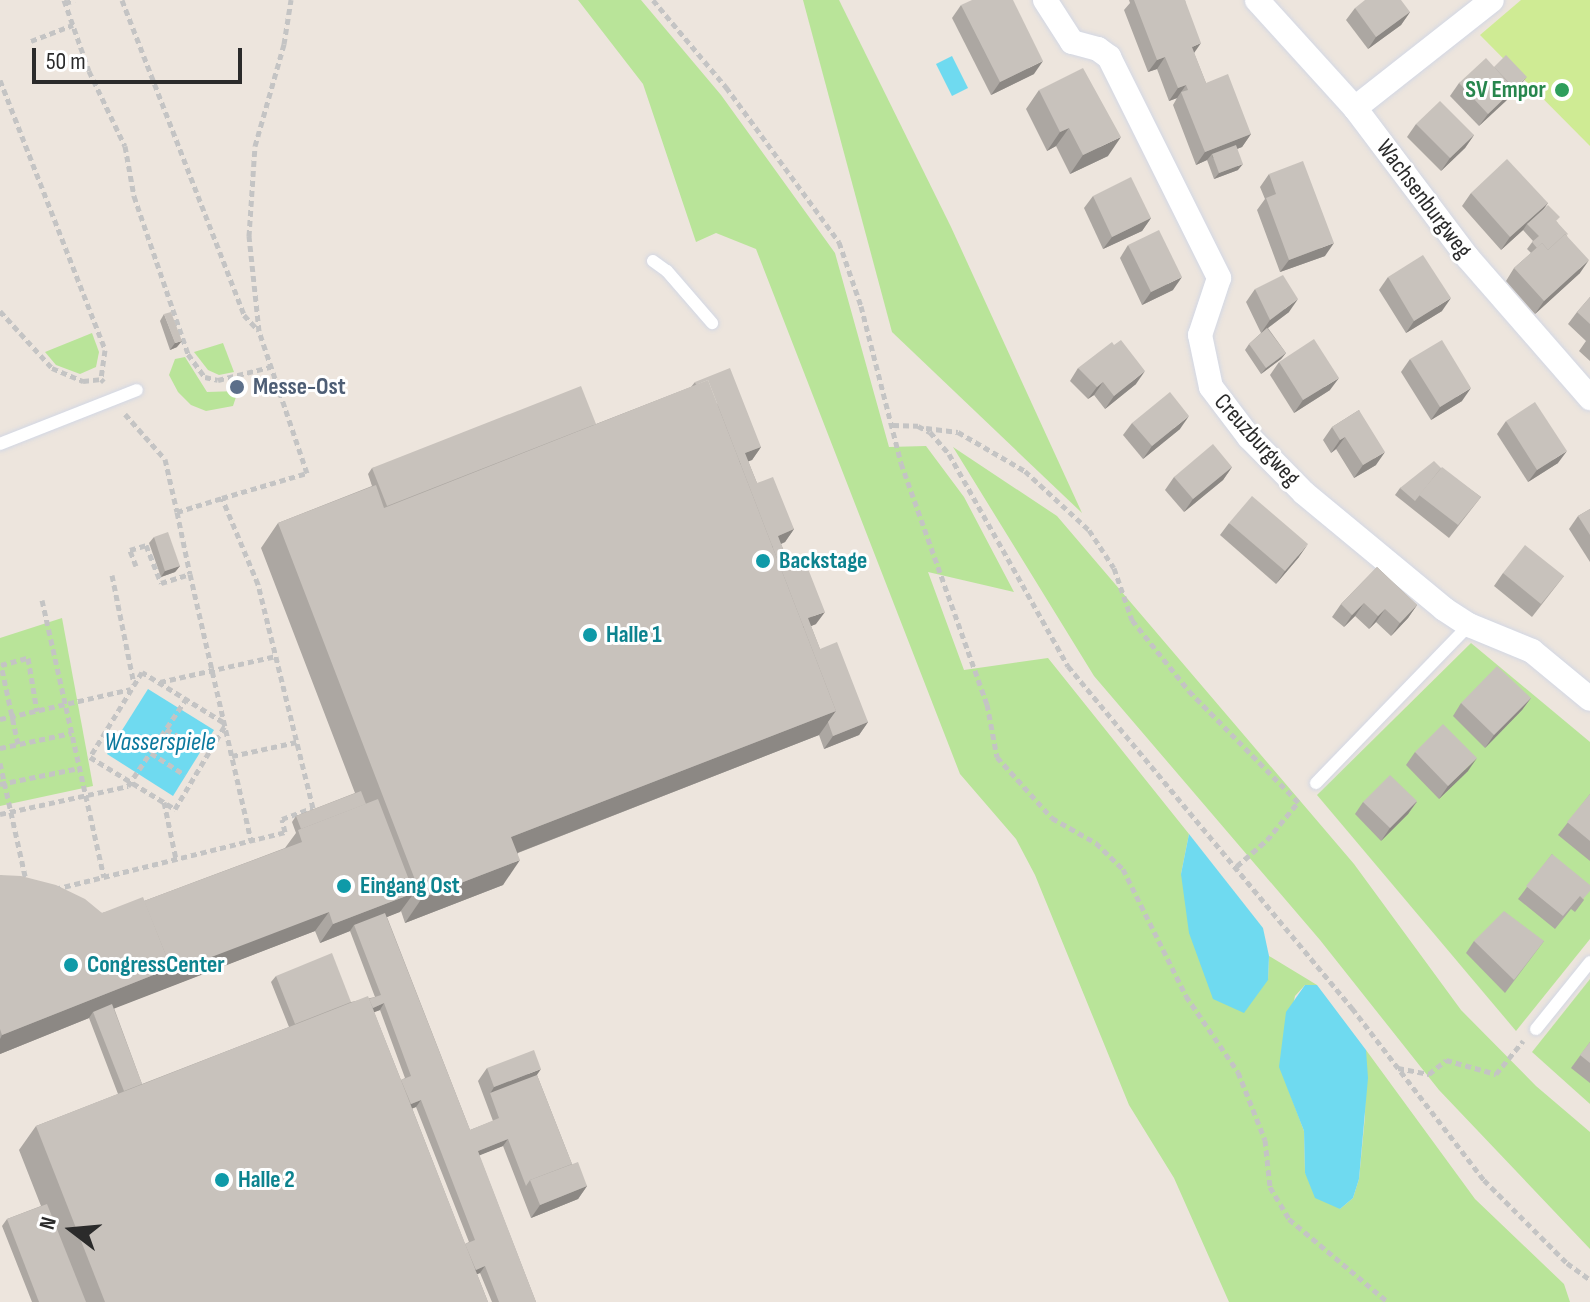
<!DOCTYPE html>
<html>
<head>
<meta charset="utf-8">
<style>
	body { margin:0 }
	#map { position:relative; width:1590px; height:1302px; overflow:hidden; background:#ede5dd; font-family:"Sofia Sans Condensed",sans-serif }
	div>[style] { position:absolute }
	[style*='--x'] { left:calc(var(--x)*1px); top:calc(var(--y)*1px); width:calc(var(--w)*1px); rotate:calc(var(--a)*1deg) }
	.green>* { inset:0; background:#b9e499 }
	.pitch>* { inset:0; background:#cfeb94 }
	.water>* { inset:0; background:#6fdaf0 }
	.path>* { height:5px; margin-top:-2.5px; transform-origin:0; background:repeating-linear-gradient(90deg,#c4c4c4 0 6px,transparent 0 10px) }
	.roads { filter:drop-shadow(0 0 2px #d2d7e4) drop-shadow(0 0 2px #d2d7e4) }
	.service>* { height:12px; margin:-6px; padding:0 6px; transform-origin:6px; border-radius:6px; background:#fff }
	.minor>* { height:24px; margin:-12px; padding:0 12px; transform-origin:12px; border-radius:12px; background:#fff }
	.wall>* { inset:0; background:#aca7a2 }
	.shaded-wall>* { inset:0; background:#8c8884 }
	.building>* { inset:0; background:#c8c2bc }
	.dots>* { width:22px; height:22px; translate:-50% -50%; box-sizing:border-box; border:4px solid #fff; border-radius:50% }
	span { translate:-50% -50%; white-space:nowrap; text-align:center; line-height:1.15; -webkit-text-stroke:6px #fff; paint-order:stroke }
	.leisure-label { font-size:24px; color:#27864d; font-weight:700 }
	.right { translate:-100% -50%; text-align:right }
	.street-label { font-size:24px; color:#2b2b2b }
	.service-label { font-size:24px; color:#4e5e75; font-weight:700 }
	.left { translate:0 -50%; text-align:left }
	.culture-label { font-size:24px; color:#0d838f; font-weight:700 }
	.water-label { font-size:26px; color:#0c799e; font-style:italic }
	.north { position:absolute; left:32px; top:1190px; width:80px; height:80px; -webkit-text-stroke:6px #fff; paint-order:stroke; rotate:286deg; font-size:22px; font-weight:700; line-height:32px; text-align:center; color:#2b2b2b }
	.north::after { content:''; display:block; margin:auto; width:28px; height:36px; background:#2b2b2b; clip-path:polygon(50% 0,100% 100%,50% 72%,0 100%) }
	.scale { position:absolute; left:32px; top:48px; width:210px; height:36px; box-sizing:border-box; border:4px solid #2b2b2b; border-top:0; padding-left:10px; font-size:24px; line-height:28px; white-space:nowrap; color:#2b2b2b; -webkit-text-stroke:6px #fff; paint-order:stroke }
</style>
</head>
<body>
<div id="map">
	<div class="green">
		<div style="clip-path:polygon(578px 0,641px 0,721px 95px,835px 253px,889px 447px,926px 446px,964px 497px,1014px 592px,928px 572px,964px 670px,1048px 658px,1189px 834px,1181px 874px,1268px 980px,1269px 956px,1317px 985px,1305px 985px,1295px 996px,1280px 1067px,1304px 1131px,1305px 1173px,1340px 1209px,1353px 1198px,1359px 1179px,1365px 1116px,1366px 1050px,1475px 1199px,1564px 1284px,1570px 1302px,1229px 1302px,1174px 1178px,1129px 1105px,1035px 875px,1016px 839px,960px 774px,756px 249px,716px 233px,696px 242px,643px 84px)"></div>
		<div style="clip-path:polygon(803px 0,839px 0,951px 227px,1082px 513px,892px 332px)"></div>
		<div style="clip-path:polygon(92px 333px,99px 352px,96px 367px,80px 374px,56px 365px,45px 352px)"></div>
		<div style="clip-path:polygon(223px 343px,234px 372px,219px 375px,208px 370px,194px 352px)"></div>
		<div style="clip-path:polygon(185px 357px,207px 392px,238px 391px,233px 406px,206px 411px,191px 405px,178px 392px,169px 375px,175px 359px)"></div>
		<div style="clip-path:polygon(953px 447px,1057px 516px,1354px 864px,1461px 1010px,1536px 1086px,1590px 1132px,1590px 1249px,1439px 1090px,1320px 940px,1094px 676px)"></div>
		<div style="clip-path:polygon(62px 618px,93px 786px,0 806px,0 638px)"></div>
		<div style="clip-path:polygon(1471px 643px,1590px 742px,1590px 939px,1516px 1031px,1317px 795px)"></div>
		<div style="clip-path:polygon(1590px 979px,1590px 1104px,1532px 1052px)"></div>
	</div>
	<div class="pitch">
		<div style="clip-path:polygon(1521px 0,1590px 0,1590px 146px,1480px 35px)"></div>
	</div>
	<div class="water">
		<div style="clip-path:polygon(952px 56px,968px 88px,952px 96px,936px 64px)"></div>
		<div style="clip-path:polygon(148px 689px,214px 730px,173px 796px,107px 754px)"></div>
		<div style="clip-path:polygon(1189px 834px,1263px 928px,1269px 956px,1268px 980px,1244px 1013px,1213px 999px,1189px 933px,1181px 874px)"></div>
		<div style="clip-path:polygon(1305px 985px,1317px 985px,1366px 1050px,1368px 1078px,1359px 1179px,1353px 1198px,1340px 1209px,1315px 1198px,1305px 1173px,1304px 1131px,1279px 1067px,1286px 1012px)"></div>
	</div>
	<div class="path">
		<div style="--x:64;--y:0;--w:75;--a:70.6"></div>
		<div style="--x:89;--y:71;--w:83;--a:64.4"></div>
		<div style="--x:125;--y:146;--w:51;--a:79.8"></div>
		<div style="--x:134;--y:196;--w:167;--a:71.1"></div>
		<div style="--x:188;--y:354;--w:29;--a:54"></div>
		<div style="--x:205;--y:377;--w:13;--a:13"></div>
		<div style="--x:218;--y:380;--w:54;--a:-14"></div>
		<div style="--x:122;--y:0;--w:338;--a:68.8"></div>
		<div style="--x:244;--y:315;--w:21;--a:47"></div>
		<div style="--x:653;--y:0;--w:114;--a:50"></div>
		<div style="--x:726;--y:87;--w:192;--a:53.9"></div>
		<div style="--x:839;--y:242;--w:68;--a:71"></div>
		<div style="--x:861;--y:306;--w:162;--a:75.7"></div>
		<div style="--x:901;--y:463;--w:256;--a:70.4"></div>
		<div style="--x:987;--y:704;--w:54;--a:79.3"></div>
		<div style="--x:997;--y:757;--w:82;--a:48"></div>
		<div style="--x:1052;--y:818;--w:51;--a:29.6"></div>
		<div style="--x:1096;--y:843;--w:37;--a:44"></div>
		<div style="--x:1123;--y:869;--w:142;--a:63.6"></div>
		<div style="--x:1186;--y:996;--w:92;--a:55.6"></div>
		<div style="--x:1238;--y:1072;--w:73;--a:68.3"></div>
		<div style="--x:1265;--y:1140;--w:47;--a:83.9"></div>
		<div style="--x:1270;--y:1187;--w:37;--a:59"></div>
		<div style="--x:1289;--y:1219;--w:129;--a:40"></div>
		<div style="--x:65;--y:3;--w:10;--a:-17"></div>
		<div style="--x:31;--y:41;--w:45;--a:-20.9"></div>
		<div style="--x:0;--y:80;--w:290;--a:68.7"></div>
		<div style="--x:105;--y:350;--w:29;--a:98"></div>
		<div style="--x:0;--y:311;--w:77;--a:47.6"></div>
		<div style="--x:52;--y:368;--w:34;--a:23"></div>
		<div style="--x:83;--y:381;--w:18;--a:-6"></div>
		<div style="--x:101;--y:379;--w:4;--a:45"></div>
		<div style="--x:125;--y:414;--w:60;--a:48.4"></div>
		<div style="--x:165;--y:459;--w:54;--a:77.2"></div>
		<div style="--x:177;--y:512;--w:47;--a:-17.3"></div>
		<div style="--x:893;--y:425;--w:25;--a:2"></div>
		<div style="--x:918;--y:426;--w:13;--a:27"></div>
		<div style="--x:930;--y:432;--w:29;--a:49"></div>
		<div style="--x:949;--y:454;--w:243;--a:60.7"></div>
		<div style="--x:1068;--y:666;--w:445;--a:50.3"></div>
		<div style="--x:1352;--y:1008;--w:217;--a:52.5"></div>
		<div style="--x:1484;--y:1180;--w:117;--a:45"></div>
		<div style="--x:1567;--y:1263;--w:29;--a:36"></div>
		<div style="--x:926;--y:428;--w:32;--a:7"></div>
		<div style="--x:958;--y:432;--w:78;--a:30.2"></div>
		<div style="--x:1025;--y:471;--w:87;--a:42.7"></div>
		<div style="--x:1089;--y:530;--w:45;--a:56.7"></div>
		<div style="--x:1114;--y:568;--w:55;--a:70.9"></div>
		<div style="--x:1132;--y:620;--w:91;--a:51.2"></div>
		<div style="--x:1189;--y:691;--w:156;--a:45.5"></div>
		<div style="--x:177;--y:512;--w:63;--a:78.2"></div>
		<div style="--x:136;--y:566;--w:17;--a:-111"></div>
		<div style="--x:130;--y:550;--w:17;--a:-17"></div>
		<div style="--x:146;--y:545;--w:41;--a:68.5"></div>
		<div style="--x:161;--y:583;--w:30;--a:-17"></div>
		<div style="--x:190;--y:574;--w:273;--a:77.1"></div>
		<div style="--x:112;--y:575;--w:111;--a:78.6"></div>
		<div style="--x:42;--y:600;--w:284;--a:77.4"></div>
		<div style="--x:160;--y:682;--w:119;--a:-12.6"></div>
		<div style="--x:0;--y:719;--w:134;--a:-12.9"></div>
		<div style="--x:223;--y:722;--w:95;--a:-148.3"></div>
		<div style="--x:142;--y:672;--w:100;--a:121.5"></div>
		<div style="--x:90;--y:757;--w:100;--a:31.5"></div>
		<div style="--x:175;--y:809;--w:96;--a:-59.1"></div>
		<div style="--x:166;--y:729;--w:41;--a:31"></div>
		<div style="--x:18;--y:744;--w:81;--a:-102.1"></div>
		<div style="--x:1;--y:665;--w:28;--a:-15"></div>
		<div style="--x:28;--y:658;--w:54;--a:80.4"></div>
		<div style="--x:0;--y:748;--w:73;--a:-11.9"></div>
		<div style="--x:151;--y:753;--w:40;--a:32.9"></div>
		<div style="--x:232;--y:756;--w:66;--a:-12.2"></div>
		<div style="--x:0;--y:763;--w:120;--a:77.5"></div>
		<div style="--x:0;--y:784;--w:81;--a:-11.4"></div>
		<div style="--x:164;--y:802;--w:58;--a:78.1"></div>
		<div style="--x:0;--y:814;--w:131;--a:-12.3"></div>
		<div style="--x:128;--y:786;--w:105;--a:-56.3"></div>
		<div style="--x:1237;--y:866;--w:40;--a:-41"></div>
		<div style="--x:1267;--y:840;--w:50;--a:-50.6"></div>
		<div style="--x:55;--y:889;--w:237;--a:-13.9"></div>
		<div style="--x:285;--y:832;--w:13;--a:-103"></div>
		<div style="--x:282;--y:819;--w:33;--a:-20"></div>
		<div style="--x:313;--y:808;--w:231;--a:-103.8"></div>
		<div style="--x:258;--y:584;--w:93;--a:-112.7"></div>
		<div style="--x:222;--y:498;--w:89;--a:-16.4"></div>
		<div style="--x:307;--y:473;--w:150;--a:-108.7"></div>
		<div style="--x:259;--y:331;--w:96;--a:-96"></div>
		<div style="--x:249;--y:236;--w:90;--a:-86.2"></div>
		<div style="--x:255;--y:146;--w:106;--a:-74.1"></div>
		<div style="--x:284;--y:44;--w:45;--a:-81"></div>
		<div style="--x:1398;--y:1068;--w:32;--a:11"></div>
		<div style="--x:1429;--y:1074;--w:22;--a:-39"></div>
		<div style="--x:1446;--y:1060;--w:52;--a:15.6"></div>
		<div style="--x:1496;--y:1074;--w:43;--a:-50.7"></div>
	</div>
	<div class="roads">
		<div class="service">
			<div style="--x:653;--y:261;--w:17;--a:36"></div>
			<div style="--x:667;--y:271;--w:69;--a:49.1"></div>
			<div style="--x:0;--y:444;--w:147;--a:-21.5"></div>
			<div style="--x:1316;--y:783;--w:220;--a:-45.9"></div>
			<div style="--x:1536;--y:1029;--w:86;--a:-51.1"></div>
		</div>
		<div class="minor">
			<div style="--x:1045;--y:0;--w:50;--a:57.3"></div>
			<div style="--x:1072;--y:42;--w:27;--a:15"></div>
			<div style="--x:1098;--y:49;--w:14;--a:36"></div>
			<div style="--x:1109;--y:57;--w:247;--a:63.5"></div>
			<div style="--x:1219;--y:278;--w:60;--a:108.4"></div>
			<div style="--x:1200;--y:335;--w:53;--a:78.1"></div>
			<div style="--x:1211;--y:387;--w:63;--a:52.8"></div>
			<div style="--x:1249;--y:437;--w:78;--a:45.5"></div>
			<div style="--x:1304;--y:493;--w:182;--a:39.6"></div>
			<div style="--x:1444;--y:609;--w:30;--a:33"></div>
			<div style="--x:1469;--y:625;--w:68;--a:22.4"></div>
			<div style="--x:1532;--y:651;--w:75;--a:39.6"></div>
			<div style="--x:1257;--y:0;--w:146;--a:47.8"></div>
			<div style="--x:1355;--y:108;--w:188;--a:53"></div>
			<div style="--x:1468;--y:258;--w:186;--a:48.9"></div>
			<div style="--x:1355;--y:108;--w:174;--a:-38.2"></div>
		</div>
	</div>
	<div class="wall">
		<div style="clip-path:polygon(1129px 0,1185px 0,1194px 53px,1206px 83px,1251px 134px,1242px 147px,1237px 149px,1238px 170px,1214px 179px,1207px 160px,1196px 165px,1173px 105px,1177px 98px,1169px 101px,1157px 69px,1148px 72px,1124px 10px,1130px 3px)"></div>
		<div style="clip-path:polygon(961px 5px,1034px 74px,991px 95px,952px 18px)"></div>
		<div style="clip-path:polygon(1355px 8px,1410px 12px,1401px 25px,1368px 49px,1346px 20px)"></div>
		<div style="clip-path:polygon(1494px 67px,1522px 83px,1479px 126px,1450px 96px,1459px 83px)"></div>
		<div style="clip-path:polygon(1039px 90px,1108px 156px,1070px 174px,1056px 146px,1047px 151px,1026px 109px)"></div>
		<div style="clip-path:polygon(1416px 124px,1474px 135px,1465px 148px,1441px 171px,1407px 137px)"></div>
		<div style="clip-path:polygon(1269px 174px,1325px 256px,1280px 272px,1257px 210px,1265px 199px,1260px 187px)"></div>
		<div style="clip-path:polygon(1471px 193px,1548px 203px,1543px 209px,1557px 222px,1567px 236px,1580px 273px,1535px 314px,1506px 281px,1514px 268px,1531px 253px,1527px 249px,1533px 241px,1523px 230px,1501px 250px,1462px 206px)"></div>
		<div style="clip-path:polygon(1093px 196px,1151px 218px,1142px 231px,1103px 249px,1084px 208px)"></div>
		<div style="clip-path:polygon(1128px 245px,1173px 290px,1142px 305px,1120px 258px)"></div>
		<div style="clip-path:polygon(1388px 277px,1442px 311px,1406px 333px,1379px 290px)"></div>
		<div style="clip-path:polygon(1255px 289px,1289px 312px,1268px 328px,1286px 353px,1281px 359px,1261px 374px,1245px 350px,1249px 344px,1261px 333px,1246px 302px)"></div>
		<div style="clip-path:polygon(1590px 297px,1590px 361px,1579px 351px,1586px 341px,1568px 324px,1577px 312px)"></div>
		<div style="clip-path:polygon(164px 314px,177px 347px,170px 350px,160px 321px)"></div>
		<div style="clip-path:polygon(1410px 359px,1462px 401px,1431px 420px,1401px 372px)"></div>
		<div style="clip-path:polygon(1279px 362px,1330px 390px,1294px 413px,1270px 375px)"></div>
		<div style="clip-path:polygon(1078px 368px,1136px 384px,1105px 409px,1094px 395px,1088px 399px,1070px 381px)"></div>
		<div style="clip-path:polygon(evenodd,695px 382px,761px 447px,752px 460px,748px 461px,757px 483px,794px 529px,785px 542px,781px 544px,816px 624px,811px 626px,820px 649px,868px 722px,859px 735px,824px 749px,819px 735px,518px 853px,503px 885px,405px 923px,401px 911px,387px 917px,470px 1130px,493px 1121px,478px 1081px,487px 1068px,537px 1075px,572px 1164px,587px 1186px,578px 1199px,531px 1218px,503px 1146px,479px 1155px,536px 1302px,492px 1302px,480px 1273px,477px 1274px,488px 1302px,32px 1302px,2px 1226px,7px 1219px,41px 1206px,19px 1150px,36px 1126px,118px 1094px,89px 1018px,0 1054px,0 875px,102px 913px,144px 901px,285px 848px,296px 833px,292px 822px,296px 816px,355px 793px,261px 548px,278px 523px,372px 486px,368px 474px,372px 468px,596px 424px,691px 387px,695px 382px,315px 931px,320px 943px,350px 931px,375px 997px,351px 1002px,276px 976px,271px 982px,289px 1027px,142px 1084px,114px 1008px,315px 931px,695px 382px,380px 1010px,405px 1078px,401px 1080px,374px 1012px,380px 1010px,695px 382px,416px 1107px,469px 1242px,465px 1244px,412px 1108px,416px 1107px)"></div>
		<div style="clip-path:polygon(1359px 410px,1376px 465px,1354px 478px,1336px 449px,1331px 453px,1323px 440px,1332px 427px)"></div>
		<div style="clip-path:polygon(1506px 421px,1558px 463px,1528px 482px,1497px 434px)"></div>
		<div style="clip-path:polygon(1132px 423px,1180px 429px,1143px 459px,1123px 435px)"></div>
		<div style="clip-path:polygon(1232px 467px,1223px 480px,1184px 512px,1165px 490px,1174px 477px)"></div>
		<div style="clip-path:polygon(1441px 468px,1481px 497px,1449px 538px,1395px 495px,1400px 488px)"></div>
		<div style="clip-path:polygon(1590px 509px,1590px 562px,1569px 529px,1578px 516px)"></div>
		<div style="clip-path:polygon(1229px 523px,1299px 557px,1276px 584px,1220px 535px)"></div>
		<div style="clip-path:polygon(154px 537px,180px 566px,175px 572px,161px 577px,149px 543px)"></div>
		<div style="clip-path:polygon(1377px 567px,1417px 605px,1408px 618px,1391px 636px,1376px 622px,1369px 629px,1355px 616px,1344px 627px,1332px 617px,1341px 604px)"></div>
		<div style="clip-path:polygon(1503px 573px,1564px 576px,1532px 617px,1494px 586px)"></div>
		<div style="clip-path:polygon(1531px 698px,1522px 710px,1485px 748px,1453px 716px,1461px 703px)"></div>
		<div style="clip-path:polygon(1415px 752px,1468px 771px,1439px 799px,1406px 765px)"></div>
		<div style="clip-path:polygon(1590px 794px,1590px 861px,1558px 835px)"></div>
		<div style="clip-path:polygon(1363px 802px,1417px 802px,1408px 814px,1381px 841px,1355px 814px)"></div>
		<div style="clip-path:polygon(1552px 854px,1584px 900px,1575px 912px,1571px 909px,1555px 929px,1518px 899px)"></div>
		<div style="clip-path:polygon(1474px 941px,1544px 941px,1505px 993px,1466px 953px)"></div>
		<div style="clip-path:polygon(1590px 1042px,1590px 1083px,1571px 1068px)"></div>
	</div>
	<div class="shaded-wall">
		<div style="clip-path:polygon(1410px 12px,1401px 25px,1368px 49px,1376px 37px)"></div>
		<div style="clip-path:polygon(1201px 43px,1192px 56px,1192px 47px)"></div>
		<div style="clip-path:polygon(1165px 57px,1157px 69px,1148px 72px,1157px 60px)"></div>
		<div style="clip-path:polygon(1043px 61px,1034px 74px,991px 95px,1000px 82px)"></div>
		<div style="clip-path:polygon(1527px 77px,1506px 101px,1479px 126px,1488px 114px)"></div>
		<div style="clip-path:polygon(1186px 85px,1177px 98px,1169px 101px,1178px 88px)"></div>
		<div style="clip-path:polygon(1069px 128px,1056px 146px,1047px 151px,1060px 132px)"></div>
		<div style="clip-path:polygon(1251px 134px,1242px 147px,1213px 158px,1212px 154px,1207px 160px,1196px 165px,1205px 152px)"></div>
		<div style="clip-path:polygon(1474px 135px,1465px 148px,1441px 171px,1450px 158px)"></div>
		<div style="clip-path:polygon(1121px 137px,1108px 156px,1070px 174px,1083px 155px)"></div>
		<div style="clip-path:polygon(1243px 164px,1238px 170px,1214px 179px,1219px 173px)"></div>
		<div style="clip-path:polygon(1548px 203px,1539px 216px,1527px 224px,1523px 230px,1501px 250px,1510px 237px)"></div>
		<div style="clip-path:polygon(1151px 218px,1142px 231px,1103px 249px,1112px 237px)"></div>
		<div style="clip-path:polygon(1334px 243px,1325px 256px,1280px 272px,1289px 260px)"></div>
		<div style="clip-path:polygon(1589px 260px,1580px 273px,1535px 314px,1544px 301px)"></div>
		<div style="clip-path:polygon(1182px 277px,1173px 290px,1142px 305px,1151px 292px)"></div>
		<div style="clip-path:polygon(1451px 298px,1442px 311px,1406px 333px,1414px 321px)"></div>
		<div style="clip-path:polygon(1298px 299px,1289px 312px,1261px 333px,1270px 320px)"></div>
		<div style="clip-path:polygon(182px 341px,177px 347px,170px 350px,175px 343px)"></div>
		<div style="clip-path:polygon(1286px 353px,1281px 359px,1261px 374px,1266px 368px)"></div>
		<div style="clip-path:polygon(1145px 371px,1136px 384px,1105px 409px,1114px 396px)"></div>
		<div style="clip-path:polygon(1339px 378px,1330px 390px,1294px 413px,1303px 400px)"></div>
		<div style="clip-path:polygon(1103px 382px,1094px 395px,1088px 399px,1097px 387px)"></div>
		<div style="clip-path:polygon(1471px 388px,1462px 401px,1431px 420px,1440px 407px)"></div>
		<div style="clip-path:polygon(1189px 416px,1180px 429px,1143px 459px,1152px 446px)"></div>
		<div style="clip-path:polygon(1345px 437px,1336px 449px,1331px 453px,1340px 440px)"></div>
		<div style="clip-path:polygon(761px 447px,752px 460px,736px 466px,745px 453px)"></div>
		<div style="clip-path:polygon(1567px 451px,1558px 463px,1528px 482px,1537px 470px)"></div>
		<div style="clip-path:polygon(1385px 452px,1376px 465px,1354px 478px,1363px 465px)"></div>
		<div style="clip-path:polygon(1232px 467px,1223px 480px,1184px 512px,1193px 499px)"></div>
		<div style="clip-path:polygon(794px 529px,785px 542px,769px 549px,778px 536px)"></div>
		<div style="clip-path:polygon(1308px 544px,1299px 557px,1276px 584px,1285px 571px)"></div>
		<div style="clip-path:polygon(180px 566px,175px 572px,161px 577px,165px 571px)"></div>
		<div style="clip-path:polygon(1364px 603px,1355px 616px,1344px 627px,1352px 615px)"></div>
		<div style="clip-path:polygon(1417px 605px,1408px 618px,1391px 636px,1400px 623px)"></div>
		<div style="clip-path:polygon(1385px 609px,1376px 622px,1369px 629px,1378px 616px)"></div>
		<div style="clip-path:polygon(825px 612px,816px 624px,799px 631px,808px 618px)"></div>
		<div style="clip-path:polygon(1531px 698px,1522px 710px,1485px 748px,1494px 735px)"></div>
		<div style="clip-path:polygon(836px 711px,819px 735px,494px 862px,511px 837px)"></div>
		<div style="clip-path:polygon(868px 722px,859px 735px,824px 749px,833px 736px)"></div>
		<div style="clip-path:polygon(1477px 758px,1468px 771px,1439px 799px,1448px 786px)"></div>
		<div style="clip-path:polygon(1417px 801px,1408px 814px,1381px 841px,1390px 828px)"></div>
		<div style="clip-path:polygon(520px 860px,503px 885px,405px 923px,422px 898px)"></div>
		<div style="clip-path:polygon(414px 893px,400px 912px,356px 929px,354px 925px,350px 931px,320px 943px,333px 924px)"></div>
		<div style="clip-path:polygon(329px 912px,315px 931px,95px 1016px,93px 1012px,89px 1018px,0 1054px,0 1039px,2px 1035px,171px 968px)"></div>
		<div style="clip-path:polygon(384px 1003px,380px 1010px,295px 1042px)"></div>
		<div style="clip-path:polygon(541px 1069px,532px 1082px,490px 1094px,494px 1087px)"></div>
		<div style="clip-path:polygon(421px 1100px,416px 1107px,390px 1118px,394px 1111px)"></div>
		<div style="clip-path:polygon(508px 1139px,503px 1146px,473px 1158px,478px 1151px)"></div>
		<div style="clip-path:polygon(587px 1186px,578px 1199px,531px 1218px,540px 1205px)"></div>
		<div style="clip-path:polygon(485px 1266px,480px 1273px,454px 1283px,459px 1276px)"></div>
	</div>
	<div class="building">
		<div style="clip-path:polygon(972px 0,1013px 0,1043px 61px,1000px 82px,961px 5px)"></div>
		<div style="clip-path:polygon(1134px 0,1185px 0,1201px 43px,1192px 47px,1206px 83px,1228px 74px,1251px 134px,1205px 152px,1181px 92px,1188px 90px,1186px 85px,1178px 88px,1165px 57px,1157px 60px)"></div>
		<div style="clip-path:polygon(1365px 0,1401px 0,1410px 12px,1376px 37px,1355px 8px)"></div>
		<div style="clip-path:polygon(1506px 55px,1527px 77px,1514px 88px,1494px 67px)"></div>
		<div style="clip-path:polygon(1486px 58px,1514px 89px,1488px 114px,1459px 83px)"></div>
		<div style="clip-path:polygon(1083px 68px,1121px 137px,1083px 155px,1069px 128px,1060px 132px,1039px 90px)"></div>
		<div style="clip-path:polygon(1440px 101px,1474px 135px,1450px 158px,1416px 124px)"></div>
		<div style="clip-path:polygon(1236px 145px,1243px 164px,1219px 173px,1212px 154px)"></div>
		<div style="clip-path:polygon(1507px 159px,1548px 203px,1510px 237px,1471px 193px)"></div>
		<div style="clip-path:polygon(1303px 161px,1334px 243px,1289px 260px,1266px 198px,1276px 194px,1269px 174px)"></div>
		<div style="clip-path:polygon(1131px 177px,1151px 218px,1112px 237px,1093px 196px)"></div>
		<div style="clip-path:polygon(1548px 205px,1560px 217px,1556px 221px,1568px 234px,1567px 235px,1565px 234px,1548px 250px,1542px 243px,1537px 248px,1532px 242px,1539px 236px,1527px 224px)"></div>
		<div style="clip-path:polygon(1159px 230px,1182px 277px,1151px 292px,1128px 245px)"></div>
		<div style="clip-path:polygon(1565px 234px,1589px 260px,1544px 301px,1514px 268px,1542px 243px,1548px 250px)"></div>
		<div style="clip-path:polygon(1423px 255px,1451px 298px,1414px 321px,1388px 277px)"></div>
		<div style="clip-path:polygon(1283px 275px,1298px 299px,1270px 320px,1255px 289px)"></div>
		<div style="clip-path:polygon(1590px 297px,1590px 324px,1577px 312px)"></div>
		<div style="clip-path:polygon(171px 312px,182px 341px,175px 343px,164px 314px)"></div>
		<div style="clip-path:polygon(1267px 328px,1286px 353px,1266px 368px,1249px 344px)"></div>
		<div style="clip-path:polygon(1314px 339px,1339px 378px,1303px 400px,1279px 362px)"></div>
		<div style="clip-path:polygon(1121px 340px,1145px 371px,1114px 396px,1103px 382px,1097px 387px,1078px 368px,1112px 342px,1114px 345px)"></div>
		<div style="clip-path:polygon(1442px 340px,1471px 388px,1440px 407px,1410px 359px)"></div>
		<div style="clip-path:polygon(730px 368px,761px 447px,745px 453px,757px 483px,773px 477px,794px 529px,778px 536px,790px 567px,805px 561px,825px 612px,808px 618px,820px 649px,837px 642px,868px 722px,833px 736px,828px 722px,836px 711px,708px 380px,696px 385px,695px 382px)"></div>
		<div style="clip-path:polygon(708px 380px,836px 711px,511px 837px,520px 860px,422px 898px,278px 523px,376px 485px,384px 508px)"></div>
		<div style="clip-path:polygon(581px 386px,596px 424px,387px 506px,372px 468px)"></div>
		<div style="clip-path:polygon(1170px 392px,1189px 416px,1152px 446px,1132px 423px)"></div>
		<div style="clip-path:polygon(1535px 402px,1567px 451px,1537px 470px,1506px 421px)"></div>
		<div style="clip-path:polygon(1359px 410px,1385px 452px,1363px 465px,1345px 437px,1340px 440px,1332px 427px)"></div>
		<div style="clip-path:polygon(1213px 444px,1232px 467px,1193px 499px,1174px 477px)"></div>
		<div style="clip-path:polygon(1434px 461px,1441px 468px,1415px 501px,1400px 488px)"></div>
		<div style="clip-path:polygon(1442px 467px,1481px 497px,1458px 525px,1419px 495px)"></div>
		<div style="clip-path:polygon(1252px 496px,1308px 544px,1285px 571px,1229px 523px)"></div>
		<div style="clip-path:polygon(1590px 509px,1590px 535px,1578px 516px)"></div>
		<div style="clip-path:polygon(168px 532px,180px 566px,165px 571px,154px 537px)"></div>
		<div style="clip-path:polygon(1525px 545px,1564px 576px,1541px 604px,1503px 573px)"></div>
		<div style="clip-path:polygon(1377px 567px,1417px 605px,1400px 623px,1385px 609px,1378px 616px,1364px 603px,1352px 615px,1341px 604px)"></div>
		<div style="clip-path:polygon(1497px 666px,1531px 698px,1494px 735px,1461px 703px)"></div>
		<div style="clip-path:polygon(1443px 724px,1477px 758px,1448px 786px,1415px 752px)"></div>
		<div style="clip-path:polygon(1390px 775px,1417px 801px,1390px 828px,1363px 802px)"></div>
		<div style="clip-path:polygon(361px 791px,366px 804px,301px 829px,296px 816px)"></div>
		<div style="clip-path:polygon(1590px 794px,1590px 841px,1567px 822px)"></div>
		<div style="clip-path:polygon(378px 799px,414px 893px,333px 924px,329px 912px,167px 974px,171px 968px,144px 901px,302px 842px,298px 830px)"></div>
		<div style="clip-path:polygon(1552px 854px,1590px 885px,1590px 891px,1583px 899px,1580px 896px,1563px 916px,1526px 886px)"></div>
		<div style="clip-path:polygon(0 875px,21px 876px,56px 885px,85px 899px,102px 913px,143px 897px,171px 968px,2px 1035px,0 1029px)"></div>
		<div style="clip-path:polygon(1504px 911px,1544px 941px,1514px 980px,1474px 941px)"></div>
		<div style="clip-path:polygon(385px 913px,470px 1130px,499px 1118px,490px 1093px,537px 1075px,572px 1164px,530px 1180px,526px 1186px,508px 1139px,478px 1151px,536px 1302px,499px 1302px,485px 1266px,476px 1270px,465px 1244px,475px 1240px,421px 1100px,411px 1104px,401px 1080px,411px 1076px,384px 1003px,373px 1008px,369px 999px,381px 995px,354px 925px)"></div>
		<div style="clip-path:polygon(332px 953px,351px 1002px,295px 1024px,276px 976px)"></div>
		<div style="clip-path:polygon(368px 996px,488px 1302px,105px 1302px,36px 1126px)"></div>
		<div style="clip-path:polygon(112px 1004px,142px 1084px,124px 1091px,93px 1012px)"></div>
		<div style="clip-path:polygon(1590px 1042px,1590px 1063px,1580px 1055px)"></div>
		<div style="clip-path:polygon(534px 1050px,541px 1069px,494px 1087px,487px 1068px)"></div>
		<div style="clip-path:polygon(578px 1162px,587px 1186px,540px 1205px,530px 1180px)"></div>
		<div style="clip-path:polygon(47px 1204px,86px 1302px,39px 1302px,7px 1219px)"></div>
	</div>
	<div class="dots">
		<div style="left:1562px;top:90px;background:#2e9e5b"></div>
		<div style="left:237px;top:387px;background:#5c6f8a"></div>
		<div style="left:763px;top:561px;background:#0f9aa8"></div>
		<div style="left:590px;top:635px;background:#0f9aa8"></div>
		<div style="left:344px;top:886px;background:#0f9aa8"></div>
		<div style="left:71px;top:965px;background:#0f9aa8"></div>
		<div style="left:222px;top:1180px;background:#0f9aa8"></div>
	</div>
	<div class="leisure-label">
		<span class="right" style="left:1546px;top:90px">SV Empor</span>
	</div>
	<div class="street-label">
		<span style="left:1424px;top:199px;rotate:53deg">Wachsenburgweg</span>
		<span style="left:1257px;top:440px;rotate:48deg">Creuzburgweg</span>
	</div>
	<div class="service-label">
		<span class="left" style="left:253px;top:387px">Messe-Ost</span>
	</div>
	<div class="culture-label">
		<span class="left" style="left:779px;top:561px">Backstage</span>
		<span class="left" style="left:606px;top:635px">Halle 1</span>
		<span class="left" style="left:360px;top:886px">Eingang Ost</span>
		<span class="left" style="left:87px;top:965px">CongressCenter</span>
		<span class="left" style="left:238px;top:1180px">Halle 2</span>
	</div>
	<div class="water-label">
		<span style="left:160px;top:743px">Wasserspiele</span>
	</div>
	<div class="north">N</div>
	<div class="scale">50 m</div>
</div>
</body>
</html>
